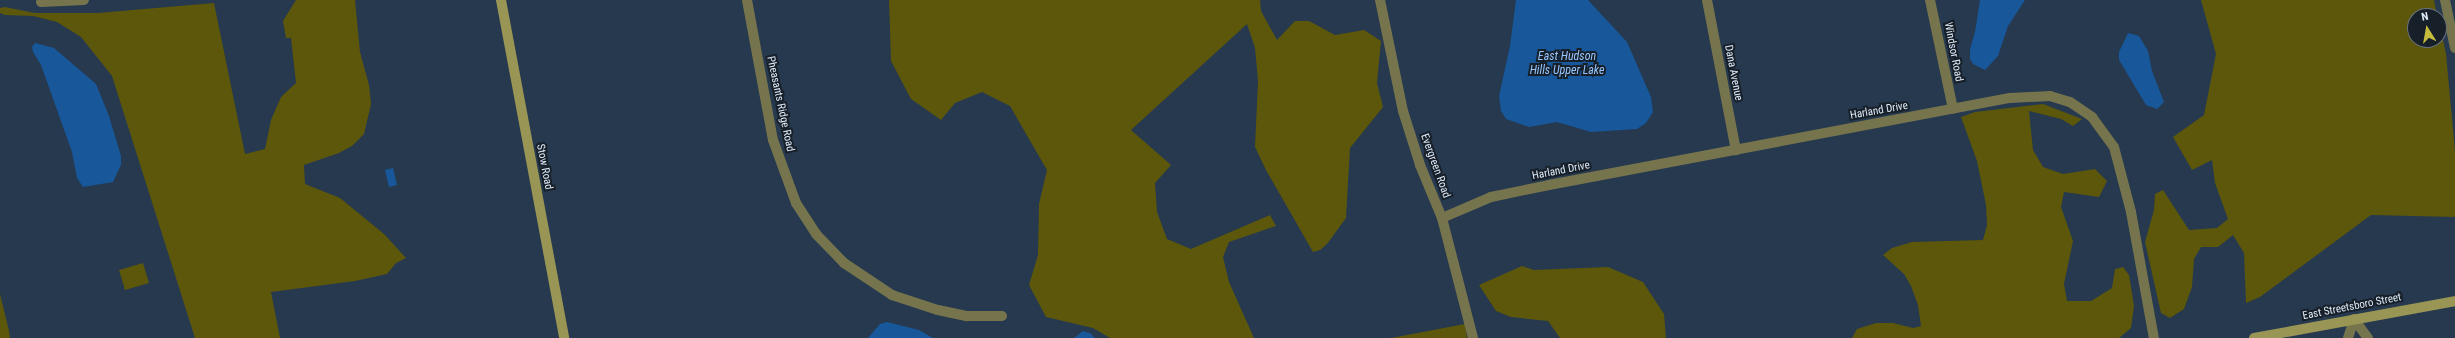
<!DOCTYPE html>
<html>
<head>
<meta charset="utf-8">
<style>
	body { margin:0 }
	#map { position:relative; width:2455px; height:338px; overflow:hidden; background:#26394e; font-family:"Roboto Condensed",sans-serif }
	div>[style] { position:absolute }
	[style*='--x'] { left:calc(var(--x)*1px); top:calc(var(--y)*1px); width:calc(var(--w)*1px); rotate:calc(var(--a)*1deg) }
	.green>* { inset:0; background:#5c570a }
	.water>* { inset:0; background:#17579a }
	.street>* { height:10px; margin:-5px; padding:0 5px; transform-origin:5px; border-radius:5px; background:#76744d }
	.secondary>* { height:10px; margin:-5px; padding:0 5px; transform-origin:5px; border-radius:5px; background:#999555 }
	span { translate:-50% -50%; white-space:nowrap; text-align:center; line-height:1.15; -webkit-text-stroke:4px #171f29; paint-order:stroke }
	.street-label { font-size:11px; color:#dfebf9 }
	.water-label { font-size:12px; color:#97c6fd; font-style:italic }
	.north { position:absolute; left:2407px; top:8px; width:40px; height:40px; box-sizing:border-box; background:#171f29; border:1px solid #67717c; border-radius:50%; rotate:349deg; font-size:11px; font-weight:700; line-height:16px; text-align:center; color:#dfebf9 }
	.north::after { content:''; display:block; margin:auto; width:14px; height:18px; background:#c5bc3d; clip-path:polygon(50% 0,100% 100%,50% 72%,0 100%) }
</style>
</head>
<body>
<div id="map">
	<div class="green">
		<div style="clip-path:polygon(296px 0,355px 0,360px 52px,369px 85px,371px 104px,364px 134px,352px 146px,339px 153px,304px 165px,305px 184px,340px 198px,384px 234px,406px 258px,396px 263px,387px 274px,355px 281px,271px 292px,280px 338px,195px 338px,112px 76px,81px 37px,57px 22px,33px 16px,5px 15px,0 13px,0 8px,5px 7px,35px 13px,98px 13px,214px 3px,245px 154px,265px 149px,271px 120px,281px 97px,296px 83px,291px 38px,286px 38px,283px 21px)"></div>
		<div style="clip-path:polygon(889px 0,1260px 0,1261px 11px,1277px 40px,1295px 21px,1309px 21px,1335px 35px,1364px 30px,1381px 41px,1377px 83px,1383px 107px,1350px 148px,1346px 218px,1327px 244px,1320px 250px,1313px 252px,1266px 170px,1255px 147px,1258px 81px,1255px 48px,1247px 24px,1131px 130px,1171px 165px,1155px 183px,1157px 212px,1167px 239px,1191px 249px,1270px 215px,1276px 226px,1229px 242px,1223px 257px,1229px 282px,1254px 338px,1110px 338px,1093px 328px,1046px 317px,1029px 285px,1038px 255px,1039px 204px,1047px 170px,1010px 106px,982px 92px,955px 103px,941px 120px,911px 99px,891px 61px)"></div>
		<div style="clip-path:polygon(2201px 0,2434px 0,2437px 16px,2415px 16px,2415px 40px,2439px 40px,2439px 22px,2446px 54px,2455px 151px,2455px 217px,2371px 215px,2260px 297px,2246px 303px,2244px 253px,2233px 235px,2218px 247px,2201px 247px,2194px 259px,2192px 287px,2184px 309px,2170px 318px,2161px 313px,2145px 242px,2154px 210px,2155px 194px,2163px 190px,2189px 230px,2217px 228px,2228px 219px,2215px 183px,2212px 160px,2192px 170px,2173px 137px,2204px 115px,2216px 54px)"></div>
		<div style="clip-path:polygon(2043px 104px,2082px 119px,2073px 126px,2061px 119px,2029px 111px,2033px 150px,2043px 167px,2063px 174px,2095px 169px,2107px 181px,2099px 197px,2064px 192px,2061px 207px,2073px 241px,2064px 284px,2067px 301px,2091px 301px,2112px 288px,2115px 269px,2123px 267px,2129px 275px,2131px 287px,2134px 306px,2131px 328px,2119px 338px,1852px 338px,1857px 329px,1876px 323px,1893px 323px,1913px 328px,1921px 326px,1918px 305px,1911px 286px,1904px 274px,1883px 255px,1892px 248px,1912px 242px,1983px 240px,1987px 225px,1986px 205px,1977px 161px,1961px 117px,1975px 112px)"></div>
		<div style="clip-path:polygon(143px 263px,149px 283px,125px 290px,119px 270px)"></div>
		<div style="clip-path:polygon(1522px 266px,1534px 270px,1608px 267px,1643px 282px,1664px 314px,1666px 338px,1560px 338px,1548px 321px,1511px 317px,1496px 311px,1479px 285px)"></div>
		<div style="clip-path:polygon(0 294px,9px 331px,10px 338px,0 338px)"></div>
		<div style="clip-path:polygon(1465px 324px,1467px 338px,1391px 338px)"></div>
	</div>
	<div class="water">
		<div style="clip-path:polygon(1516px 0,1588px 0,1627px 42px,1651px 97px,1653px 112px,1646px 123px,1637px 129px,1591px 132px,1557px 122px,1529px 127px,1506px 119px,1501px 111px,1499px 96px,1510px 46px)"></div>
		<div style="clip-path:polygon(1980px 0,2025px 0,2008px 26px,1998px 56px,1985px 70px,1973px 64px,1970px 59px,1970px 49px,1975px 32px)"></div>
		<div style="clip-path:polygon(2128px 33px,2139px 36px,2148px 51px,2152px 71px,2164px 102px,2157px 109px,2146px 105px,2119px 60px,2119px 52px)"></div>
		<div style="clip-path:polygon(35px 43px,54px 48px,96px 84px,109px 116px,121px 156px,121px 165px,113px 182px,83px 187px,77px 178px,72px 152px,41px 65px,33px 52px,32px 47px)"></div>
		<div style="clip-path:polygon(393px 168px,397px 185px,389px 187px,385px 170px)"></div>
		<div style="clip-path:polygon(887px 322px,919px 330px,933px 338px,868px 338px,880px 324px)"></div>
		<div style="clip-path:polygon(1083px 331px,1090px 333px,1095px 338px,1074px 338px)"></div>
	</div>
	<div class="street">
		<div style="--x:747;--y:0;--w:142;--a:79.5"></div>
		<div style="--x:773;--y:140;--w:67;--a:69.9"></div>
		<div style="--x:796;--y:203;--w:37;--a:57"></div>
		<div style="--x:816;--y:234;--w:40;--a:46"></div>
		<div style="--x:844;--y:263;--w:58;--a:33.7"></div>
		<div style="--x:892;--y:295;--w:48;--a:18.1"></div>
		<div style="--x:938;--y:310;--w:30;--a:12"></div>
		<div style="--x:967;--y:316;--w:35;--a:0"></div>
		<div style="--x:1380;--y:0;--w:113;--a:78.3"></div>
		<div style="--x:1403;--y:111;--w:57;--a:72.5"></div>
		<div style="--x:1420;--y:165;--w:57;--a:67.5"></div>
		<div style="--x:1442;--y:218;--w:124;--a:75.5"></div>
		<div style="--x:1707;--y:0;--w:153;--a:79.1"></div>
		<div style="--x:1930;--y:0;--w:111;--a:78.1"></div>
		<div style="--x:2445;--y:0;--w:49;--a:78.2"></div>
		<div style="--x:41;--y:2;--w:43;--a:-2.7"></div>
		<div style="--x:1442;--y:218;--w:53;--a:-23.2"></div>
		<div style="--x:1491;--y:197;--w:59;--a:-11.7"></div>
		<div style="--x:1549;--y:185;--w:469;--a:-10.7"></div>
		<div style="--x:2010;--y:98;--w:40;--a:-2.9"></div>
		<div style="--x:2050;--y:96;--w:21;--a:17"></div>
		<div style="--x:2070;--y:102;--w:27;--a:34"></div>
		<div style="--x:2092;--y:117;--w:37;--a:54"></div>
		<div style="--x:2114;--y:147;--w:67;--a:75.3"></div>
		<div style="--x:2131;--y:212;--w:128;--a:79.7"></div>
		<div style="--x:2348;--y:338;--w:20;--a:-72"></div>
		<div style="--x:2354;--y:319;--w:24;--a:54"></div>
	</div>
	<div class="secondary">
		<div style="--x:501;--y:0;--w:344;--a:79.4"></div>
		<div style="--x:2254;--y:338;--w:204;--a:-10.4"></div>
	</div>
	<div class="street-label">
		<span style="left:1953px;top:52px;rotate:79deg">Windsor Road</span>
		<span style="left:1733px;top:73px;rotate:79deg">Dana Avenue</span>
		<span style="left:780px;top:104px;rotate:78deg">Pheasants Ridge Road</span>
		<span style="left:1879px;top:111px;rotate:-10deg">Harland Drive</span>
		<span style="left:1435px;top:166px;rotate:70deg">Evergreen Road</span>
		<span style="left:544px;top:167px;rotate:79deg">Stow Road</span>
		<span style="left:1561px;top:171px;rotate:-11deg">Harland Drive</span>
		<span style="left:2352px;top:307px;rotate:-11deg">East Streetsboro Street</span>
	</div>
	<div class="water-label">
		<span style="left:1567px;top:64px">East Hudson<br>Hills Upper Lake</span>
	</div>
	<div class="north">N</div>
</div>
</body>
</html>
